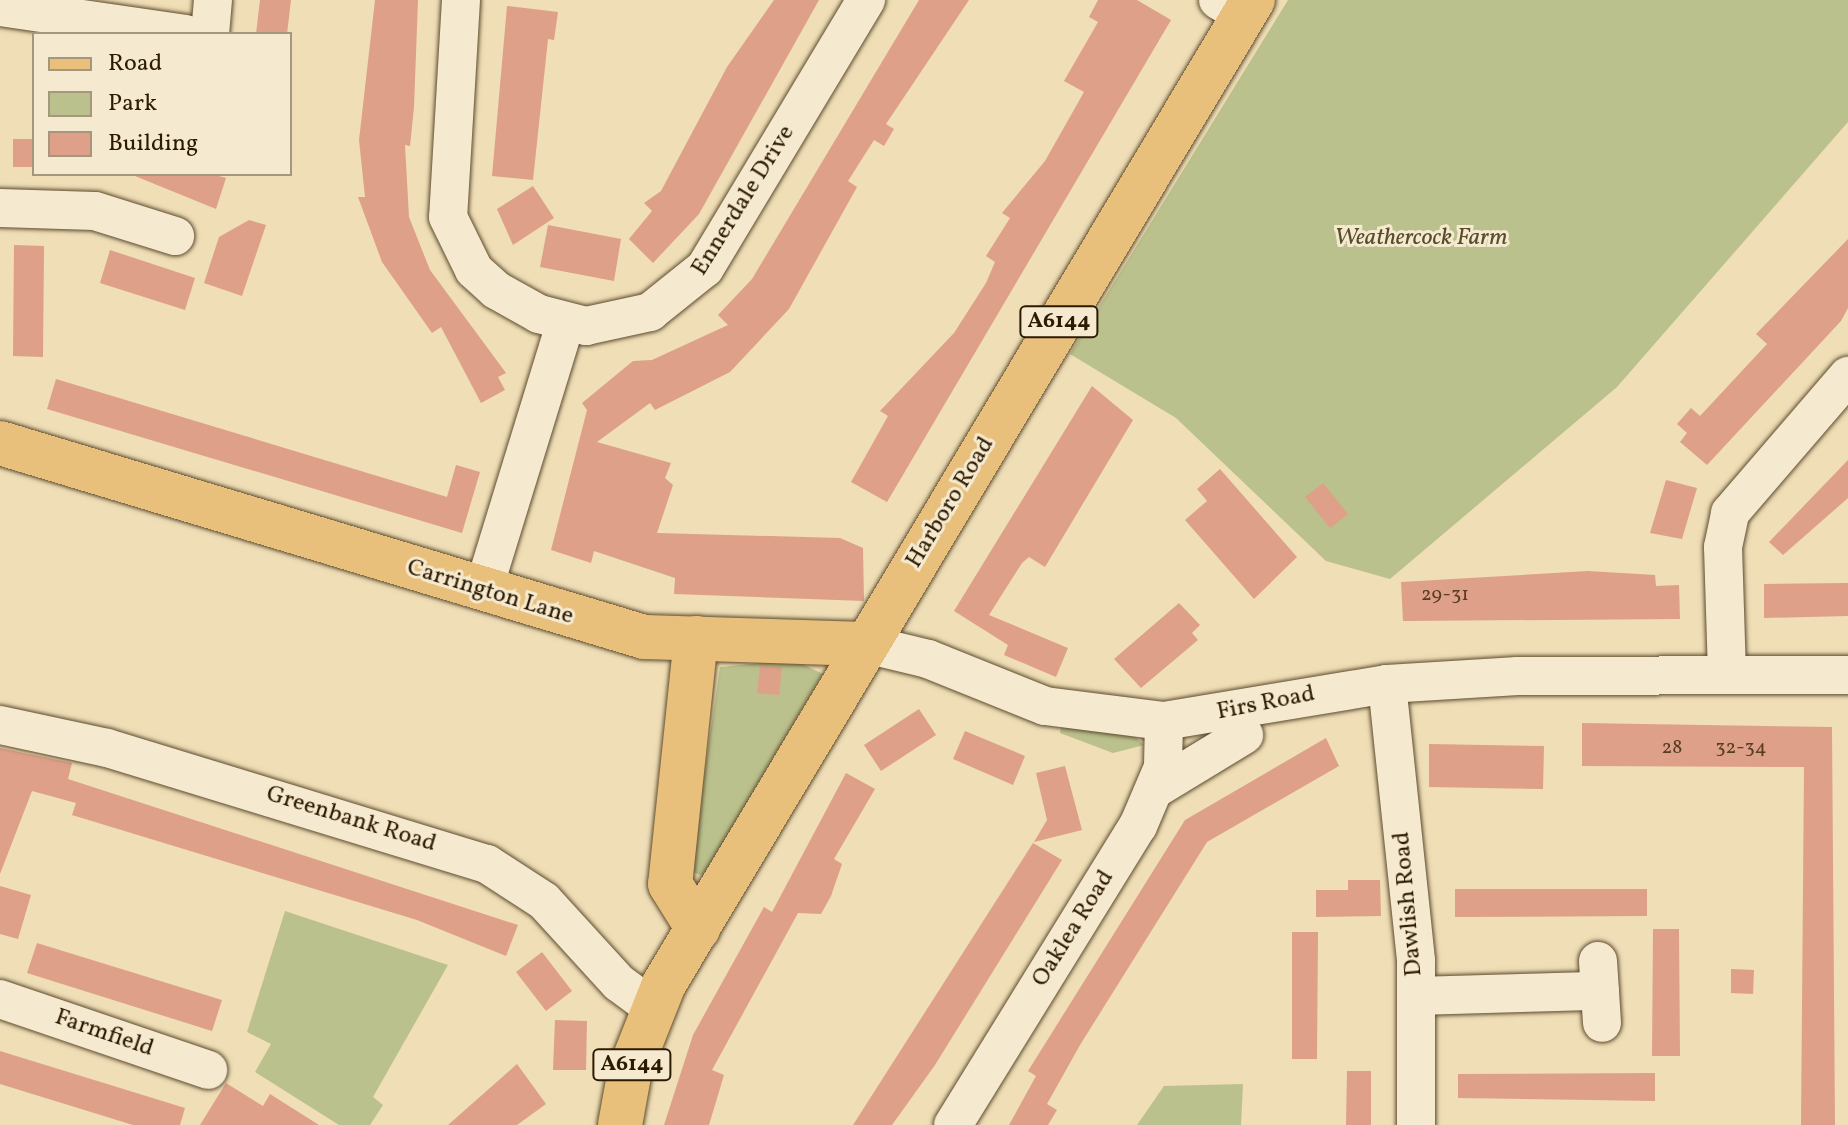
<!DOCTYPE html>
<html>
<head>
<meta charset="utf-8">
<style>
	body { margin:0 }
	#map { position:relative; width:1848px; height:1125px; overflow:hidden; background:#efdeb6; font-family:Vollkorn,serif }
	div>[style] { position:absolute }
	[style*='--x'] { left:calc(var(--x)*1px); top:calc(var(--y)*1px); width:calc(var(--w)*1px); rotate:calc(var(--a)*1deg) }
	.green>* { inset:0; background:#bbc18c }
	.building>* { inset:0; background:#dea089 }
	.roads { filter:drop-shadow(0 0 2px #5d4b2e) drop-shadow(0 0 2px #5d4b2e) }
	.minor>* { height:38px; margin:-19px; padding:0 19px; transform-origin:19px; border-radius:19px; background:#f5ead0 }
	.major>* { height:44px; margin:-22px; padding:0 22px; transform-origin:22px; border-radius:22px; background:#e8bf7b }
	span { translate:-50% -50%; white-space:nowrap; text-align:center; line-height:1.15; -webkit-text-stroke:6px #f5ead0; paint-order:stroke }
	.number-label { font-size:20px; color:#583c23 }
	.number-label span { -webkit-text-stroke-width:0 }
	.shield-label span { padding:2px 6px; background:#f5ead0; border:2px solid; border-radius:6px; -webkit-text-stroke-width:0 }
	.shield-label { font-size:22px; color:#2c1a01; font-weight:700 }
	.street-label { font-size:24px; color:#2c1a01 }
	.park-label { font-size:24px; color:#574c2b; font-style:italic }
	.legend { position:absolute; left:32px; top:32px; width:260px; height:144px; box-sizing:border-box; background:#f5ead0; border:2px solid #a5977d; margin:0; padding:10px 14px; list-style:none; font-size:24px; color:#2c1a01 }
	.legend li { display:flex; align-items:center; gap:16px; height:40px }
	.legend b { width:40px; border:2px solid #a5977d }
</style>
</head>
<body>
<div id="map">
	<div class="green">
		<div style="clip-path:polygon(1288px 0,1848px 0,1848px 122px,1617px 387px,1390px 579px,1326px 561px,1176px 418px,1070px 354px)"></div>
		<div style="clip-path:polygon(794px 660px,823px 674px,703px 876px,690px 871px,720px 667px)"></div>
		<div style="clip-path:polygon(1061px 726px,1131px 733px,1144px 745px,1113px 753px,1060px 733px)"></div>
		<div style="clip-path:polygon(285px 911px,448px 965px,373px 1097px,383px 1105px,370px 1125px,339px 1125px,255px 1072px,271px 1044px,247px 1032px)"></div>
		<div style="clip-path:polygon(1243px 1084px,1241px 1125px,1137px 1125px,1164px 1086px)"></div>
	</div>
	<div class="building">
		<div style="clip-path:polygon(260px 0,291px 0,287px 34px,256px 34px)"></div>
		<div style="clip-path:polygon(375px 0,418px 0,414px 107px,410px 146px,405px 145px,409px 217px,430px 270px,506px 373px,498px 377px,505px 390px,481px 403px,441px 327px,432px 333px,382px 262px,358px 197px,365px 197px,359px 140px)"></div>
		<div style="clip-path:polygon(774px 0,819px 0,699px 214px,653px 263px,629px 239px,652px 211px,644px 203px,661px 191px,727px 67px)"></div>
		<div style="clip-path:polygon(919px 0,969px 0,886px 124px,894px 129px,884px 146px,874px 140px,848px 181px,857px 187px,789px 309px,730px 372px,655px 410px,650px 403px,597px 442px,671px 463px,665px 478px,673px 485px,657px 533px,840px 538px,863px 548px,864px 601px,674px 594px,675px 578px,594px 551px,591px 563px,551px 550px,587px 410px,582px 403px,633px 361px,652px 360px,728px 325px,718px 315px,752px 279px)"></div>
		<div style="clip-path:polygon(1098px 0,1137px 0,1171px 20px,887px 502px,851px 482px,888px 416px,880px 411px,954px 333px,986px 283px,995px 262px,986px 256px,1010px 218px,1002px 213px,1045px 161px,1084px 92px,1064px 81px,1098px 22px,1089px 17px)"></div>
		<div style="clip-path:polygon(507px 6px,558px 12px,554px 40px,548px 39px,533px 180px,492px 176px)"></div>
		<div style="clip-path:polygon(13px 139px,34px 139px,34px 167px,13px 167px)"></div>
		<div style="clip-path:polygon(130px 174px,212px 174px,226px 178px,216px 209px)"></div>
		<div style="clip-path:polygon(533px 186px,554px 218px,513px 245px,497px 209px)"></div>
		<div style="clip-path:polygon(249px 220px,266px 225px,242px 296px,204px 283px,219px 237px)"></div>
		<div style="clip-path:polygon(548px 225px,621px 239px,614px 281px,540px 267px)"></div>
		<div style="clip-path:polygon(1848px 239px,1848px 308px,1841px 321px,1707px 465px,1680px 442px,1687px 433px,1677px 424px,1691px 408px,1700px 416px,1767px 344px,1756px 334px)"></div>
		<div style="clip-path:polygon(14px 245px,44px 246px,43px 357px,13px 356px)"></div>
		<div style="clip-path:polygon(110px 250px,195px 278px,185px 310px,100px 283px)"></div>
		<div style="clip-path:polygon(56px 379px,447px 497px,456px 465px,480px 472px,462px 533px,47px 409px)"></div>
		<div style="clip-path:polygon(1092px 386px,1133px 420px,1045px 567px,1029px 557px,1022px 563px,989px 615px,1068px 648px,1056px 677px,1004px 655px,1008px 645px,954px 611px)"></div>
		<div style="clip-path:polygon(1848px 460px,1848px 498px,1783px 555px,1769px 542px)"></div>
		<div style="clip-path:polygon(1220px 469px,1297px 557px,1254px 599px,1185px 520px,1207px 501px,1197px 489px)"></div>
		<div style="clip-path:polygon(1666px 480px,1697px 488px,1682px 539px,1650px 533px)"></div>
		<div style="clip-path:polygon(1323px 483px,1348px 514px,1330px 528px,1305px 497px)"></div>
		<div style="clip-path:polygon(1588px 571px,1655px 575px,1656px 586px,1679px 585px,1680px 619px,1403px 621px,1401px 582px)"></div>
		<div style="clip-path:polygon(1848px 583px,1848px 616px,1764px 618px,1764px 584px)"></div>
		<div style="clip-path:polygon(1179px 603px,1200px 625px,1192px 633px,1198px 640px,1141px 688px,1114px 659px)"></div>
		<div style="clip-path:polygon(760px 666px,782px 667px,779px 695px,757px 693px)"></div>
		<div style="clip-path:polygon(919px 709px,936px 735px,881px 771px,864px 745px)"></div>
		<div style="clip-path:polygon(1582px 723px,1832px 727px,1835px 1125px,1801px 1125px,1804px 767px,1582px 766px)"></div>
		<div style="clip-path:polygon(965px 731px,1025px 756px,1013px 785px,953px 759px)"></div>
		<div style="clip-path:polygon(1326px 738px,1339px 766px,1207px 842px,1080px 1045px,1047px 1104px,1057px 1110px,1048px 1125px,1009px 1125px,1036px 1076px,1028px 1071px,1185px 820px)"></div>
		<div style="clip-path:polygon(1429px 744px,1544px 746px,1543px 789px,1429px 787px)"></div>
		<div style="clip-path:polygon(0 748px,72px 763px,68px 779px,518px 925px,506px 956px,417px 920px,72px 815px,76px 803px,32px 791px,0 874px)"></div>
		<div style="clip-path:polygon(1065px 766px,1082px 830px,1034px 842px,1047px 820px,1036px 773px)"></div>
		<div style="clip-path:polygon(846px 773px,875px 789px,834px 859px,842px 864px,831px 896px,821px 914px,798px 913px,712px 1070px,724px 1075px,709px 1125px,664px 1125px,693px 1035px,764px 907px,772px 912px)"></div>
		<div style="clip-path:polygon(1033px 843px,1062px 860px,935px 1065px,892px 1125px,853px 1125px)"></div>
		<div style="clip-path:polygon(1348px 880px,1380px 880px,1381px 916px,1316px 917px,1316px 890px,1348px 890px)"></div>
		<div style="clip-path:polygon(0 886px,31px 895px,18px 939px,0 934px)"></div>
		<div style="clip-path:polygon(1455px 889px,1647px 889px,1647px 916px,1455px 917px)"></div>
		<div style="clip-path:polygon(1653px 929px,1679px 929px,1680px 1056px,1652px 1056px)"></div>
		<div style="clip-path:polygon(1292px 932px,1318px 932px,1317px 1059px,1292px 1059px)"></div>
		<div style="clip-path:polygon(37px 943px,222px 1000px,212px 1031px,27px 973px)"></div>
		<div style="clip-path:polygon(542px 952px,572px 991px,546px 1011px,516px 972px)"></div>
		<div style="clip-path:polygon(1731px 969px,1754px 970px,1753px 994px,1731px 993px)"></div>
		<div style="clip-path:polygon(555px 1020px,587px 1021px,586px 1070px,553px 1070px)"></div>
		<div style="clip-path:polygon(0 1051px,185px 1108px,180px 1125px,133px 1125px,0 1084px)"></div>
		<div style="clip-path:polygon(517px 1064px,546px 1104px,517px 1125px,448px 1125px)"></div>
		<div style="clip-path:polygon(1347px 1071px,1371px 1071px,1371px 1125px,1346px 1125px)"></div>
		<div style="clip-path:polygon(1655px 1073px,1655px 1101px,1458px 1098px,1458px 1074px)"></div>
		<div style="clip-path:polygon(226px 1083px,263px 1106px,270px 1094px,319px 1125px,200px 1125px)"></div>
	</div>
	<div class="roads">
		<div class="minor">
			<div style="--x:461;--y:0;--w:217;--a:93.4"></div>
			<div style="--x:448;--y:217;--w:59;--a:63.9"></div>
			<div style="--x:474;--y:270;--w:30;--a:42"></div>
			<div style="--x:496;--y:290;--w:49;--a:29.2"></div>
			<div style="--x:539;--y:314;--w:49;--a:14.3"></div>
			<div style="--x:586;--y:326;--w:66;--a:-12.3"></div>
			<div style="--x:650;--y:312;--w:70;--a:-38.7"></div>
			<div style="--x:705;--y:268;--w:313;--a:-59"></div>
			<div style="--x:1218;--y:0;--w:30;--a:30"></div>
			<div style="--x:0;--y:7;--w:188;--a:8.3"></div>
			<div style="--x:210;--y:34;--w:34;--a:-85"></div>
			<div style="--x:0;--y:208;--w:95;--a:1.8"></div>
			<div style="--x:95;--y:211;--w:84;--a:17.4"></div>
			<div style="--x:483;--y:591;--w:278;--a:-72.9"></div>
			<div style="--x:866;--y:644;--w:64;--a:13.6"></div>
			<div style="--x:928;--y:659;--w:126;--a:21.9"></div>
			<div style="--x:1045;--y:706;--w:120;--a:7.2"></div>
			<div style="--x:1164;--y:721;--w:226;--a:-9.4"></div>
			<div style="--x:1387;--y:684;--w:131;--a:-3.5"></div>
			<div style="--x:1518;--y:676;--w:330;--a:-0.2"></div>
			<div style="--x:1727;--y:674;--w:127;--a:-91.8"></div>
			<div style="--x:1723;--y:547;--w:35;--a:-78"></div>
			<div style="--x:1730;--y:513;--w:181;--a:-49.3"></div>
			<div style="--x:1387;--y:684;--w:279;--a:84"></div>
			<div style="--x:1416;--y:961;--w:164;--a:90"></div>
			<div style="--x:0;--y:725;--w:109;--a:12.1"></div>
			<div style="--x:107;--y:748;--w:397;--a:17"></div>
			<div style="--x:487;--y:864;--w:68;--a:33"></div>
			<div style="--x:544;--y:901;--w:111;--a:47.6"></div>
			<div style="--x:619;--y:983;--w:42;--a:36.3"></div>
			<div style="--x:1157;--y:788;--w:102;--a:-31.3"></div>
			<div style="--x:1598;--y:961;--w:62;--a:86.3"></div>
			<div style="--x:1416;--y:996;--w:184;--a:-1.6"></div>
			<div style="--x:0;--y:999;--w:220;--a:18.8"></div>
			<div style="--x:953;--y:1125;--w:352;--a:-58.3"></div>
			<div style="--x:1138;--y:826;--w:64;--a:-67"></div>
			<div style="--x:1163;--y:767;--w:46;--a:-88.8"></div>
		</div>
		<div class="major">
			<div style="--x:0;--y:443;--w:673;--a:16.76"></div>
			<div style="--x:644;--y:637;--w:222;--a:1.8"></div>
			<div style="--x:696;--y:638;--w:247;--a:96"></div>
			<div style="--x:670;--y:884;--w:53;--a:58.1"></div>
			<div style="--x:620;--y:1125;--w:56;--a:-79.7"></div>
			<div style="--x:630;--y:1070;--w:92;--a:-68.4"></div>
			<div style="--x:664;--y:984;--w:1147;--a:-59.1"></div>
		</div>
	</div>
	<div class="number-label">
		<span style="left:1445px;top:595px">29-31</span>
		<span style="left:1672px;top:748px">28</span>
		<span style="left:1741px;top:748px">32-34</span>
	</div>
	<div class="shield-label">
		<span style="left:1059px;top:322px">A6144</span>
		<span style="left:632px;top:1065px">A6144</span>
	</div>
	<div class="street-label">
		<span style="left:744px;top:201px;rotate:-58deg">Ennerdale Drive</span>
		<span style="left:951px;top:503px;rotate:-59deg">Harboro Road</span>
		<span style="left:490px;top:593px;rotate:17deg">Carrington Lane</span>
		<span style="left:1266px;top:704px;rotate:-11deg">Firs Road</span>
		<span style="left:351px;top:820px;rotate:17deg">Greenbank Road</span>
		<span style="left:1409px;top:904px;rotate:-95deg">Dawlish Road</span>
		<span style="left:1074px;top:929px;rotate:-58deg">Oaklea Road</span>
		<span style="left:104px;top:1034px;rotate:19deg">Farmfield</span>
	</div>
	<div class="park-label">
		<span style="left:1421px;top:239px">Weathercock Farm</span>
	</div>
	<ul class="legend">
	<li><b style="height:10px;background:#e8bf7b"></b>Road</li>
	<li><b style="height:22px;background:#bbc18c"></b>Park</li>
	<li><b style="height:22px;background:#dea089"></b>Building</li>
	</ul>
</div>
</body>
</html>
